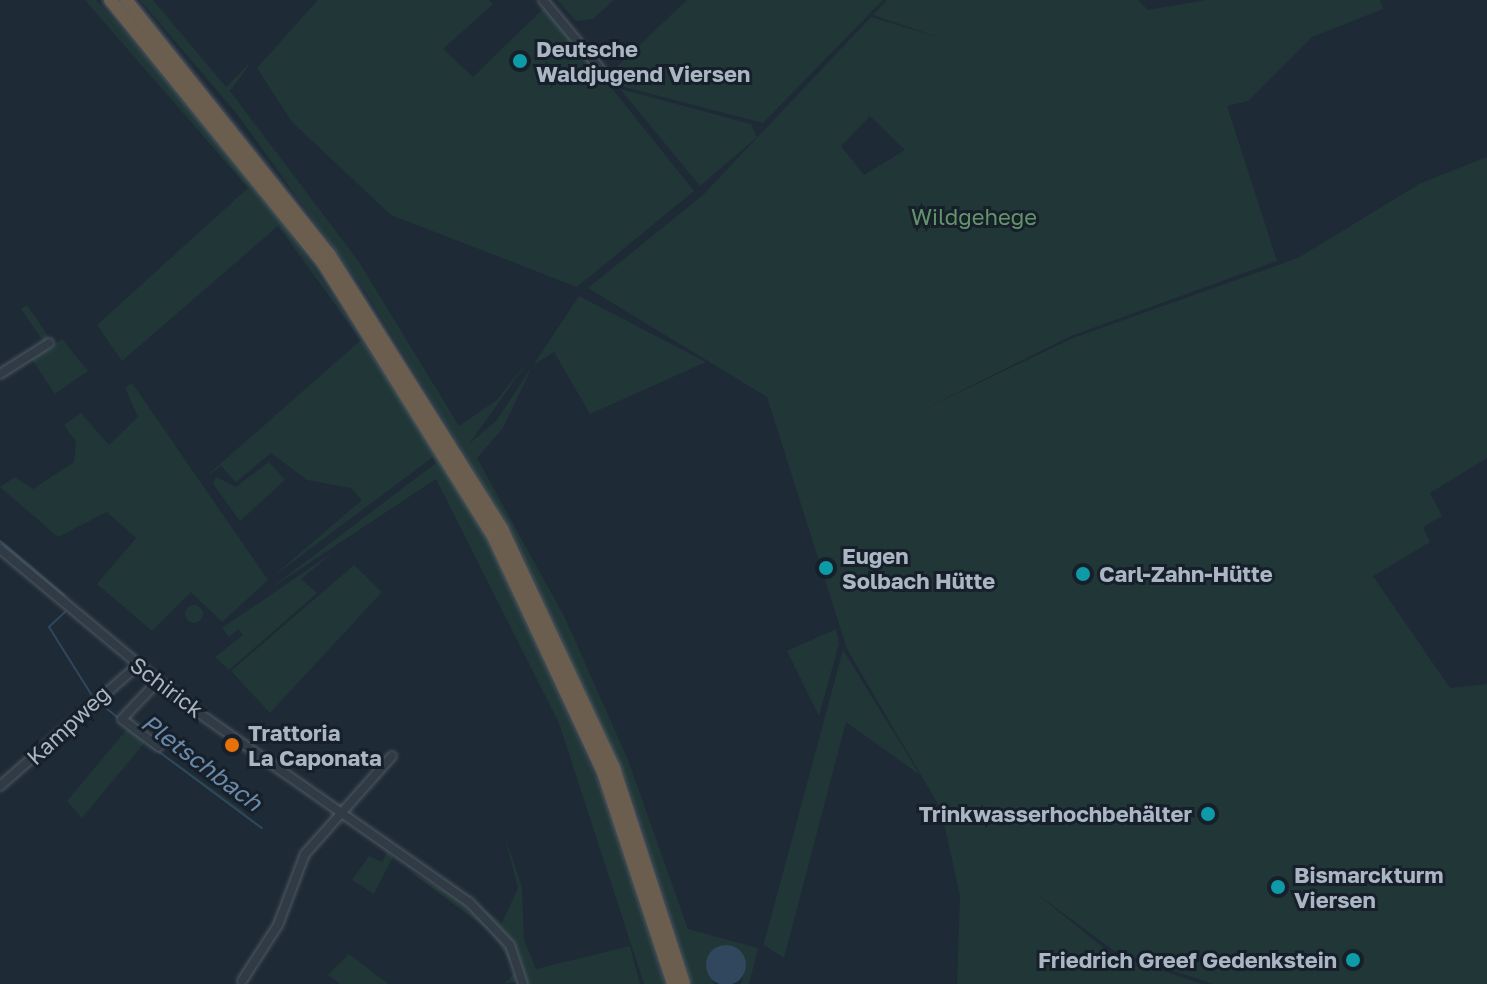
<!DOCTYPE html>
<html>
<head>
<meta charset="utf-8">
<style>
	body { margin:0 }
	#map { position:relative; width:1487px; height:984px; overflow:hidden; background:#1e2a35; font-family:"Golos Text",sans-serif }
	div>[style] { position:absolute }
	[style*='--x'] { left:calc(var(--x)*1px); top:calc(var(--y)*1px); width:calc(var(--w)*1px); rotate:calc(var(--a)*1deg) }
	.green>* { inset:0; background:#213737 }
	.round { border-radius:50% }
	.water>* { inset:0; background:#30475d }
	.stream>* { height:2px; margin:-1px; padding:0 1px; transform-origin:1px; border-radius:1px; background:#30475d }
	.roads { filter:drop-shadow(0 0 2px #4f5964) drop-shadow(0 0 2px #4f5964) }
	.minor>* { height:8px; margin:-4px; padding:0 4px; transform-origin:4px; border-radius:4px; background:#313b46 }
	.highway>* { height:12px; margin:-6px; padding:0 6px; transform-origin:6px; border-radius:6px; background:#6c5e4e }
	.dots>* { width:22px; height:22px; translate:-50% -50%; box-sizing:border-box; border:4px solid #17202a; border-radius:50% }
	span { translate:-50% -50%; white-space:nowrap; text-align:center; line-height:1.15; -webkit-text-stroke:6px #17202a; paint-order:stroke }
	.poi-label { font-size:22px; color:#abb6c4; font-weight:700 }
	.left { translate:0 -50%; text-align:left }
	.right { translate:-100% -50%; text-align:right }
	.park-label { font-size:22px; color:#63946b }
	.street-label { font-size:22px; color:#abb6c4 }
	.water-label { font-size:24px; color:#6a89a9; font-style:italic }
</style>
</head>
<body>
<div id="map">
	<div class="green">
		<div style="clip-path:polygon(85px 0,96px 0,126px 33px,280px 217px,476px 513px,602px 791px,665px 984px,644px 984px,559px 723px,436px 479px,267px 591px,436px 463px,433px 457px,271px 578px,362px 500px,351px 488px,307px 480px,271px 453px,236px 482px,221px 466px,203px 479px,361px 340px,278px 226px,122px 361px,97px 325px,248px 188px)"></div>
		<div style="clip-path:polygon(140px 0,153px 0,226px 87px,252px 61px,230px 91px,359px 262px,459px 426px,497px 400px,531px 357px,469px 444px,496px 421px,579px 296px,706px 362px,590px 414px,554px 352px,533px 365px,503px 428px,477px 458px,565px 618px,628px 760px,688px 929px,758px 948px,749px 984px,741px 984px,745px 970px,708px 961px,714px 984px,692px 984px,628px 784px,511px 530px,365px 291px,236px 113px)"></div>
		<div style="clip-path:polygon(318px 0,489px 0,493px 4px,443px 49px,473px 77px,546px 6px,694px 191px,577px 287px,391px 215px,292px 122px,257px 68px)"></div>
		<div style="clip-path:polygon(557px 0,614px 0,593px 19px,576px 21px)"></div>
		<div style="clip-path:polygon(687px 0,883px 0,763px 123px,617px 85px,608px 75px)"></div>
		<div style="clip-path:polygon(evenodd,887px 0,1138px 0,1148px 10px,1205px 0,1380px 0,1383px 9px,1312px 37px,1248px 101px,1227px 106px,1277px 261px,1071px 336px,914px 414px,1073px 338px,1298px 258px,1421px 183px,1487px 157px,1487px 458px,1430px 493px,1442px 516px,1423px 527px,1430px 542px,1373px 576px,1450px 688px,1487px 684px,1487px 984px,1213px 984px,1113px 950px,1033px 891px,1110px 953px,1202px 984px,957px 984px,960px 896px,941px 809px,847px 649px,767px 397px,588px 288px,703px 195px,871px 17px,944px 39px,873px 15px,887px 0,870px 116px,905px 150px,864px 175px,841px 146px,870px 116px)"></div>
		<div style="clip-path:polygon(620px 89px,751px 124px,757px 137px,700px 186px)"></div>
		<div style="clip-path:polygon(27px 305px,51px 340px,45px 344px,21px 309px)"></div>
		<div style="clip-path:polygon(62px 339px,88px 371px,55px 394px,31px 358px)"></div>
		<div style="clip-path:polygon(132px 383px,268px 580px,222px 622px,191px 592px,152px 631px,97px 584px,136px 538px,107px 512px,58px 537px,0 487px,15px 477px,33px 489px,74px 462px,76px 442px,64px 425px,81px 413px,109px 445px,138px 417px,125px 388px)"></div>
		<div style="clip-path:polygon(269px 462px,285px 480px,240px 521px,213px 484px,216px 477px,236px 487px)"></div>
		<div style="clip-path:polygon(0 539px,65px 594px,64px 597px,0 543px)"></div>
		<div style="clip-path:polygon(335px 551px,301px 579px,317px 593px,229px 670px,215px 657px,243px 635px,238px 629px,229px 637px,222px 628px)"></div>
		<div style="clip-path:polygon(354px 565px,382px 592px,270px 713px,231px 671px)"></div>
		<div class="round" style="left:185px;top:605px;width:18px;height:18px"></div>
		<div style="clip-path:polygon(836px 629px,839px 644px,819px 716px,787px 651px)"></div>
		<div style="clip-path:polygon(843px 650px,920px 775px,846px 722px,784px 958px,764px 945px,753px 984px)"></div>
		<div style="clip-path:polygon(128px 728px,240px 808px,262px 830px,145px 742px,82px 818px,67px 801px)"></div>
		<div style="clip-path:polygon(504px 833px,522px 888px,524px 940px,536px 969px,630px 946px,640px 984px,527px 984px,513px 943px,444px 878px,502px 923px,518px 888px)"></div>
		<div style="clip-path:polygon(387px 852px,393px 857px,374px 894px,352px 880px,369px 856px,382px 862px)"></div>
		<div style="clip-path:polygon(405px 868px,456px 898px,481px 919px,513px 956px,517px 975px,514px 982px,504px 984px,516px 971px,490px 931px)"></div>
		<div style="clip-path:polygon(349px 954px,388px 984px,340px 984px,328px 975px)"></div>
	</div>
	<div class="water">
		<div class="round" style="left:706px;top:945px;width:40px;height:40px"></div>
	</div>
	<div class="stream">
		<div style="--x:0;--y:541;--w:84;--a:40.2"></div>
		<div style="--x:65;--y:612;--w:22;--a:137"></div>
		<div style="--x:49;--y:627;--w:79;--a:57.9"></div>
		<div style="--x:101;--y:704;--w:22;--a:39"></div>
		<div style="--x:151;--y:746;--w:138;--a:36.5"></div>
	</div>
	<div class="roads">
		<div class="minor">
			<div style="--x:543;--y:0;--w:92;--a:50.3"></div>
			<div style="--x:0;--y:374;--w:58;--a:-32.3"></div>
			<div style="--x:0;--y:549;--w:242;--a:39.8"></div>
			<div style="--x:186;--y:704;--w:345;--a:35"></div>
			<div style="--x:469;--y:902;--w:59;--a:46.4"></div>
			<div style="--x:510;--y:945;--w:41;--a:71.6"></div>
			<div style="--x:158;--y:681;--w:52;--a:133.5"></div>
			<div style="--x:122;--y:719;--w:46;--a:37.1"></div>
			<div style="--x:0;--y:786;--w:184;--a:-41.2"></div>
			<div style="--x:242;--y:981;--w:67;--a:-57.3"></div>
			<div style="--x:278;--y:925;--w:76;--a:-69.2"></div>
			<div style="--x:305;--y:854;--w:131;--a:-48.4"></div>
		</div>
		<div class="highway">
			<div style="--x:110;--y:0;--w:338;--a:51"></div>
			<div style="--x:323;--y:263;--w:319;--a:58.1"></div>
			<div style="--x:492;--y:534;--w:263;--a:65"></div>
			<div style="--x:603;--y:772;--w:223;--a:71.7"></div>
			<div style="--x:126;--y:0;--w:325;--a:51.4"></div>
			<div style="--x:329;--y:254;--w:325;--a:57.8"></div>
			<div style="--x:502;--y:529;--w:264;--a:64.9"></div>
			<div style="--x:614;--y:768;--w:227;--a:72"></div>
		</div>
	</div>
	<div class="dots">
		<div style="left:520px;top:61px;background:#0f9aa8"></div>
		<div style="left:826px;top:568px;background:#0f9aa8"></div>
		<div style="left:1083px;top:574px;background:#0f9aa8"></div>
		<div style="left:232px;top:745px;background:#e8710a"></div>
		<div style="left:1208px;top:814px;background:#0f9aa8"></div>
		<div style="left:1278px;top:887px;background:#0f9aa8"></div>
		<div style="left:1353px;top:960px;background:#0f9aa8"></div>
	</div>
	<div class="poi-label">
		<span class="left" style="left:536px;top:61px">Deutsche<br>Waldjugend Viersen</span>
		<span class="left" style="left:842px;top:568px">Eugen<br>Solbach Hütte</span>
		<span class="left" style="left:1099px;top:574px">Carl-Zahn-Hütte</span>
		<span class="left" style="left:248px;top:745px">Trattoria<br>La Caponata</span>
		<span class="right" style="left:1192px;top:814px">Trinkwasserhochbehälter</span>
		<span class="left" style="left:1294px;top:887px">Bismarckturm<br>Viersen</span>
		<span class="right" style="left:1337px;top:960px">Friedrich Greef Gedenkstein</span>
	</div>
	<div class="park-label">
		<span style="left:974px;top:217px">Wildgehege</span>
	</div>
	<div class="street-label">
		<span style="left:167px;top:687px;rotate:37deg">Schirick</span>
		<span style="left:68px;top:725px;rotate:-43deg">Kampweg</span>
	</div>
	<div class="water-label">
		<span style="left:202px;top:762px;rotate:37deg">Pletschbach</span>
	</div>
</div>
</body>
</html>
